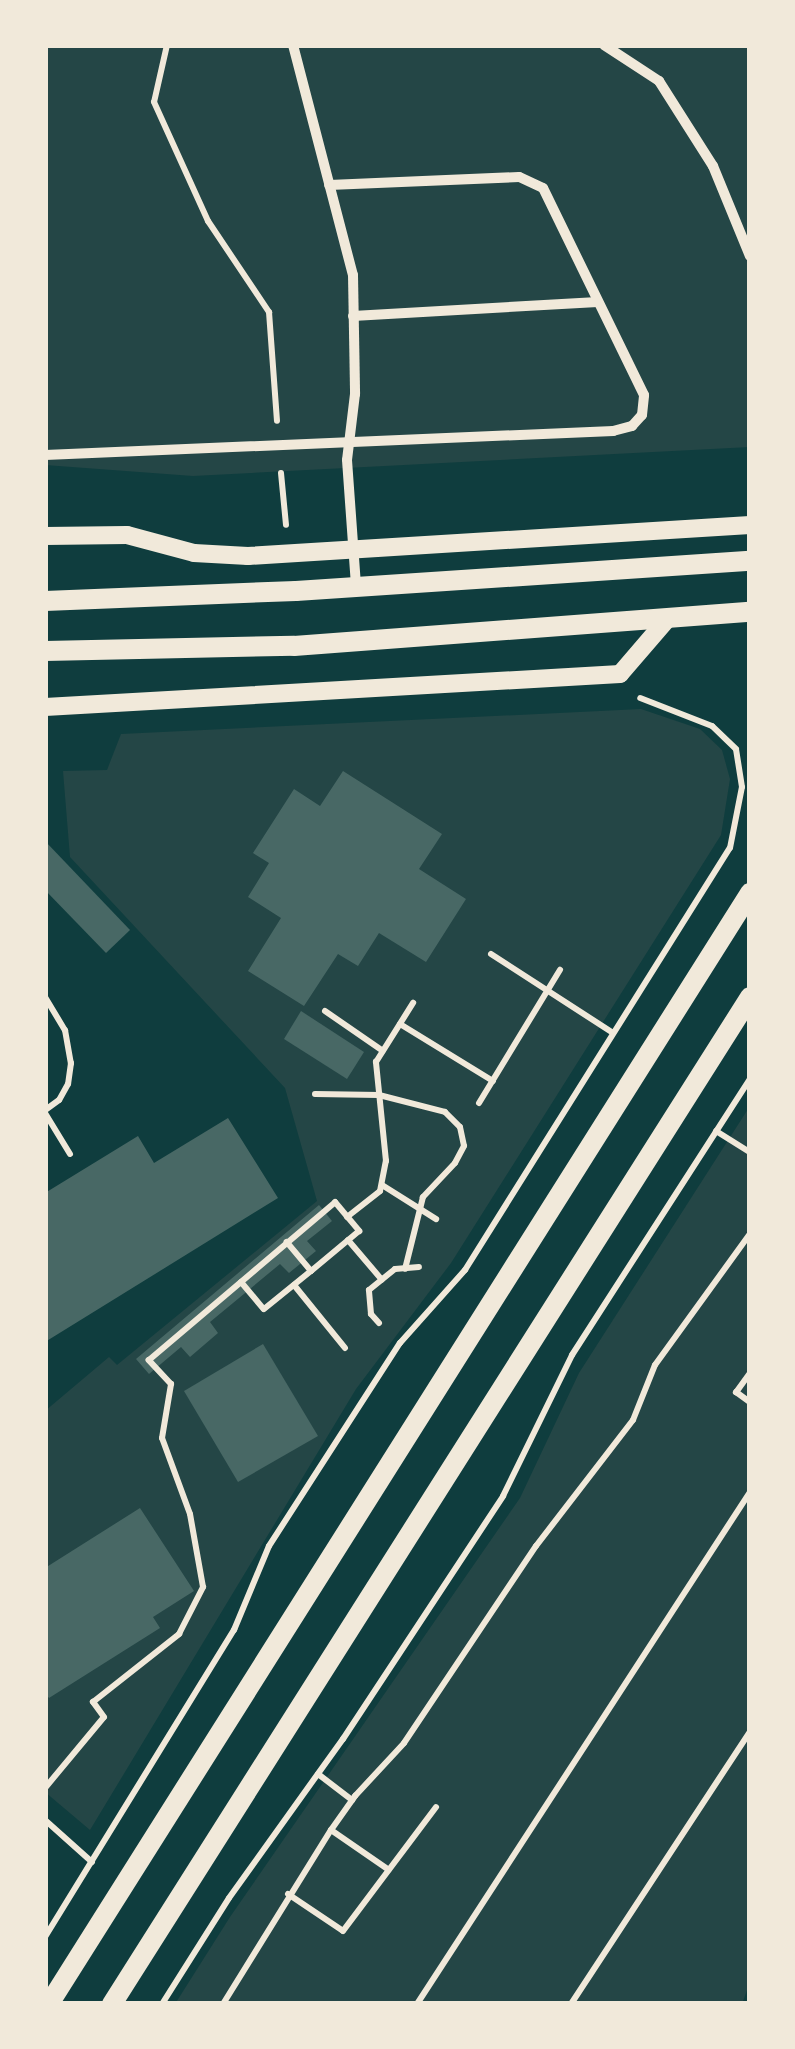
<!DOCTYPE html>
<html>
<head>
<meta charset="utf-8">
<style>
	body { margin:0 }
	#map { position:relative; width:795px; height:2049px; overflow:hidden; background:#0f3d3e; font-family:"Crimson Pro",serif }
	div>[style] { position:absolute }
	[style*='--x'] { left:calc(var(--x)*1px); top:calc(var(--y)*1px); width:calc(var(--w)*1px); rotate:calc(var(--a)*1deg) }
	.green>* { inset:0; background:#244646 }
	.building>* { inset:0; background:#486865 }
	.path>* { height:6px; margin:-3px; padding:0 3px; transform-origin:3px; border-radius:3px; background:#f1e9da }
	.minor>* { height:10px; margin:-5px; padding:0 5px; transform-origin:5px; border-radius:5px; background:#f1e9da }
	.tertiary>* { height:18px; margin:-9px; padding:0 9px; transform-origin:9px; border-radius:9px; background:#f1e9da }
	.secondary>* { height:20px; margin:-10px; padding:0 10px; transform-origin:10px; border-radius:10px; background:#f1e9da }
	span { translate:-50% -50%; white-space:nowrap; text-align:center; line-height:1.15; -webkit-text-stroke:10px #f1e9da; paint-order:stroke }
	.frame { position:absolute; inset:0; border:48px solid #f1e9da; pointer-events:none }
</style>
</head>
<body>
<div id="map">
	<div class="green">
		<div style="clip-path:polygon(45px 45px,750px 45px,750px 447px,193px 476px,45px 465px)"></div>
		<div style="clip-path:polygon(641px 709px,700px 729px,722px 750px,730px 779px,721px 835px,451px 1263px,356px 1389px,90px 1830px,45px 1792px,45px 1411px,109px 1357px,117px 1365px,317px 1201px,285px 1088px,70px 857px,63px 771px,107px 770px,121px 734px)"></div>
		<div style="clip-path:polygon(750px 1106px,750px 1982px,742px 2004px,175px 2004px,230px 1917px,520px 1498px,579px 1373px)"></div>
	</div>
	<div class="building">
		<div style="clip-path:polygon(343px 771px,442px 834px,419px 869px,466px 899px,426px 962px,379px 933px,358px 966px,338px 954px,304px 1006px,248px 971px,281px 918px,248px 897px,269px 863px,253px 853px,294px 789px,320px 806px)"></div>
		<div style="clip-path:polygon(45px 841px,130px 930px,106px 953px,45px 890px)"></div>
		<div style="clip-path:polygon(301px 1011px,364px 1052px,347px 1079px,284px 1039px)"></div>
		<div style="clip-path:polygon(228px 1118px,278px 1198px,45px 1342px,45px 1193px,138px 1136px,154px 1163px)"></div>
		<div style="clip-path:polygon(319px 1205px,332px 1221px,307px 1241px,316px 1251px,289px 1273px,280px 1264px,210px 1322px,218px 1333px,190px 1357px,181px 1347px,149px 1374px,136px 1359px)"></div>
		<div style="clip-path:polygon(263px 1344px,318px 1436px,238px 1482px,184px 1391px)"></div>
		<div style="clip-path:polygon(140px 1508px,194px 1591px,153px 1617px,160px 1628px,49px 1698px,45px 1693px,45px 1568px)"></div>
	</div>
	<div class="path">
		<div style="--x:167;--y:45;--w:58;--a:102.8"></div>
		<div style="--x:154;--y:102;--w:131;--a:65.6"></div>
		<div style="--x:208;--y:221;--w:110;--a:56.2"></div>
		<div style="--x:269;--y:312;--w:109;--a:85.8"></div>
		<div style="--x:281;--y:473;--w:52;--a:84.5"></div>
		<div style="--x:491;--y:954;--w:145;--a:32.9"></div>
		<div style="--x:45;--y:997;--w:39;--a:59"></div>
		<div style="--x:65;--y:1030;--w:34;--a:80"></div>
		<div style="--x:71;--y:1063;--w:21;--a:98"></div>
		<div style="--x:68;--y:1084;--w:18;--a:119"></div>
		<div style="--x:59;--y:1100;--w:17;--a:144"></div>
		<div style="--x:325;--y:1011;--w:70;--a:34.6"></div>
		<div style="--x:400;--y:1024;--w:109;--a:31.5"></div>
		<div style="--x:315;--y:1094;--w:64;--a:0.9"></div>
		<div style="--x:379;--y:1095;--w:68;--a:14.4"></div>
		<div style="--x:445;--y:1112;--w:21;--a:45"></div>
		<div style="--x:460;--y:1127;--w:19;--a:78"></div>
		<div style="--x:464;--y:1146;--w:19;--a:118"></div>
		<div style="--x:455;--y:1163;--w:47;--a:133.3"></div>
		<div style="--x:423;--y:1197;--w:74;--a:104"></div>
		<div style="--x:479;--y:1103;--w:156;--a:-58.7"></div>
		<div style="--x:45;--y:1113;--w:48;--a:58.6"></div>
		<div style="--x:716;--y:1131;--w:40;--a:32"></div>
		<div style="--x:382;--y:1185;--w:64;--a:32.2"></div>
		<div style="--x:347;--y:1217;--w:42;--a:-38.2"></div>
		<div style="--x:380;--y:1191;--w:31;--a:-79"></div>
		<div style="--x:386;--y:1161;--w:100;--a:-95.8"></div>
		<div style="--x:376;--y:1062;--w:70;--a:-57.9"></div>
		<div style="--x:348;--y:1240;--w:52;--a:49.6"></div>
		<div style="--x:241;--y:1282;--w:35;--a:50"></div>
		<div style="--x:264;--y:1309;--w:60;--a:-39"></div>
		<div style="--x:311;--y:1271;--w:38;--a:-130"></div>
		<div style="--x:294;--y:1285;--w:81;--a:51"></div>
		<div style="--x:379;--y:1323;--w:12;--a:-132"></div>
		<div style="--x:371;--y:1314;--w:24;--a:-95"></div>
		<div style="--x:369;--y:1290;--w:33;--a:-39"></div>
		<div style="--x:395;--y:1269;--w:24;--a:-5"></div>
		<div style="--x:750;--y:1373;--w:24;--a:126"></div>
		<div style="--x:736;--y:1392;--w:17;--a:36"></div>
		<div style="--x:318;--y:1774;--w:43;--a:37.4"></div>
		<div style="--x:45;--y:1788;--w:92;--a:-50.3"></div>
		<div style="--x:104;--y:1717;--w:19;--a:-126"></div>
		<div style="--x:93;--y:1702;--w:110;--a:-38.3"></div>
		<div style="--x:179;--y:1634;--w:53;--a:-62.9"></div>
		<div style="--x:203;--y:1587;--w:74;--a:-100.1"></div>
		<div style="--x:190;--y:1514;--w:81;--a:-110.2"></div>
		<div style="--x:162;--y:1438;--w:55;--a:-80.5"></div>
		<div style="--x:171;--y:1384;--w:33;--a:-133"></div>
		<div style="--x:149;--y:1360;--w:244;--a:-40.3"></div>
		<div style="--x:335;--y:1202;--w:38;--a:50"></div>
		<div style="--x:359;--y:1231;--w:62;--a:140.2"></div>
		<div style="--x:45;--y:1820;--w:63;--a:41.8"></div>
		<div style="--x:331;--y:1830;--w:70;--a:34.6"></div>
		<div style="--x:288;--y:1894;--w:66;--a:33.9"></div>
		<div style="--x:343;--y:1931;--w:155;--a:-53.1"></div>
		<div style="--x:45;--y:1937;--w:361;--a:-58.4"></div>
		<div style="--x:234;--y:1630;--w:91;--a:-67.4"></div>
		<div style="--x:269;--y:1546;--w:242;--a:-57.2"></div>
		<div style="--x:400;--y:1343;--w:98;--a:-48.3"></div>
		<div style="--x:465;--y:1270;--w:498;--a:-57.9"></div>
		<div style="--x:730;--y:848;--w:62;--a:-78.9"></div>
		<div style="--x:742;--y:787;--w:38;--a:-99"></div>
		<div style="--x:736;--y:749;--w:33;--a:-136"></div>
		<div style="--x:712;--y:726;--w:77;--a:-158.7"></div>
		<div style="--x:162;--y:2004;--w:125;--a:-57.7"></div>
		<div style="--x:229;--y:1898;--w:196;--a:-54.4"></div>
		<div style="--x:343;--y:1739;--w:291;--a:-56.6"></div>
		<div style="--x:503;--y:1496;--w:157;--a:-63.9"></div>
		<div style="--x:572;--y:1355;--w:328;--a:-57.2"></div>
		<div style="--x:223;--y:2004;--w:205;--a:-58.2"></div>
		<div style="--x:331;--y:1830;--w:42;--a:-54.8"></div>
		<div style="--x:355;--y:1796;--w:72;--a:-47.2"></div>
		<div style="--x:404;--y:1743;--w:237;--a:-56.2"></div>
		<div style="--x:536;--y:1546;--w:159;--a:-52.4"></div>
		<div style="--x:633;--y:1420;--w:59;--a:-68.2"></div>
		<div style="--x:655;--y:1365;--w:162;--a:-54.1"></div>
		<div style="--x:417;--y:2004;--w:611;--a:-56.96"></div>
		<div style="--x:571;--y:2004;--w:326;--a:-56.7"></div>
	</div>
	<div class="minor">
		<div style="--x:293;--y:45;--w:238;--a:75.4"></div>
		<div style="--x:353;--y:275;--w:119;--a:89"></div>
		<div style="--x:355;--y:394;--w:66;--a:96.9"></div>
		<div style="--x:347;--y:460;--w:126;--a:85.9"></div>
		<div style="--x:604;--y:45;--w:66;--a:33.2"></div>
		<div style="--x:659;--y:81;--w:101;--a:57.6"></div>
		<div style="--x:713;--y:166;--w:97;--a:67.7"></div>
		<div style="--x:353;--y:316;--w:245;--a:-3.3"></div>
		<div style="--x:45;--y:455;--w:569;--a:-2.42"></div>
		<div style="--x:613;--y:431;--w:20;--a:-15"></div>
		<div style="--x:632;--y:426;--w:15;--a:-48"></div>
		<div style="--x:642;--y:415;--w:20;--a:-84"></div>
		<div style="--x:644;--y:395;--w:230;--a:-116"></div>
		<div style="--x:543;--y:188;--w:26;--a:-155"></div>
		<div style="--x:519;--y:177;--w:190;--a:177.6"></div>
	</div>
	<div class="tertiary">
		<div style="--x:45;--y:536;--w:82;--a:-0.7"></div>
		<div style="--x:127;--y:535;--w:69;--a:15"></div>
		<div style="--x:194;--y:553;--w:54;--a:3.2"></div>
		<div style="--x:248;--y:556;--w:503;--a:-3.53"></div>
		<div style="--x:45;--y:707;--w:576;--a:-3.28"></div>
		<div style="--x:620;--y:674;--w:75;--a:-49.3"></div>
	</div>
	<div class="secondary">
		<div style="--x:45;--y:601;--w:251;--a:-2.3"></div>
		<div style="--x:296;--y:591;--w:455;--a:-3.8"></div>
		<div style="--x:45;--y:651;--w:249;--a:-1.2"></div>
		<div style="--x:294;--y:646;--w:457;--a:-4.3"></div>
		<div style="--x:49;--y:2004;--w:1314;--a:-57.75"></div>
		<div style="--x:112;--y:2004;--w:1192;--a:-57.64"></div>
	</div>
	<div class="frame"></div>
</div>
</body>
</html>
